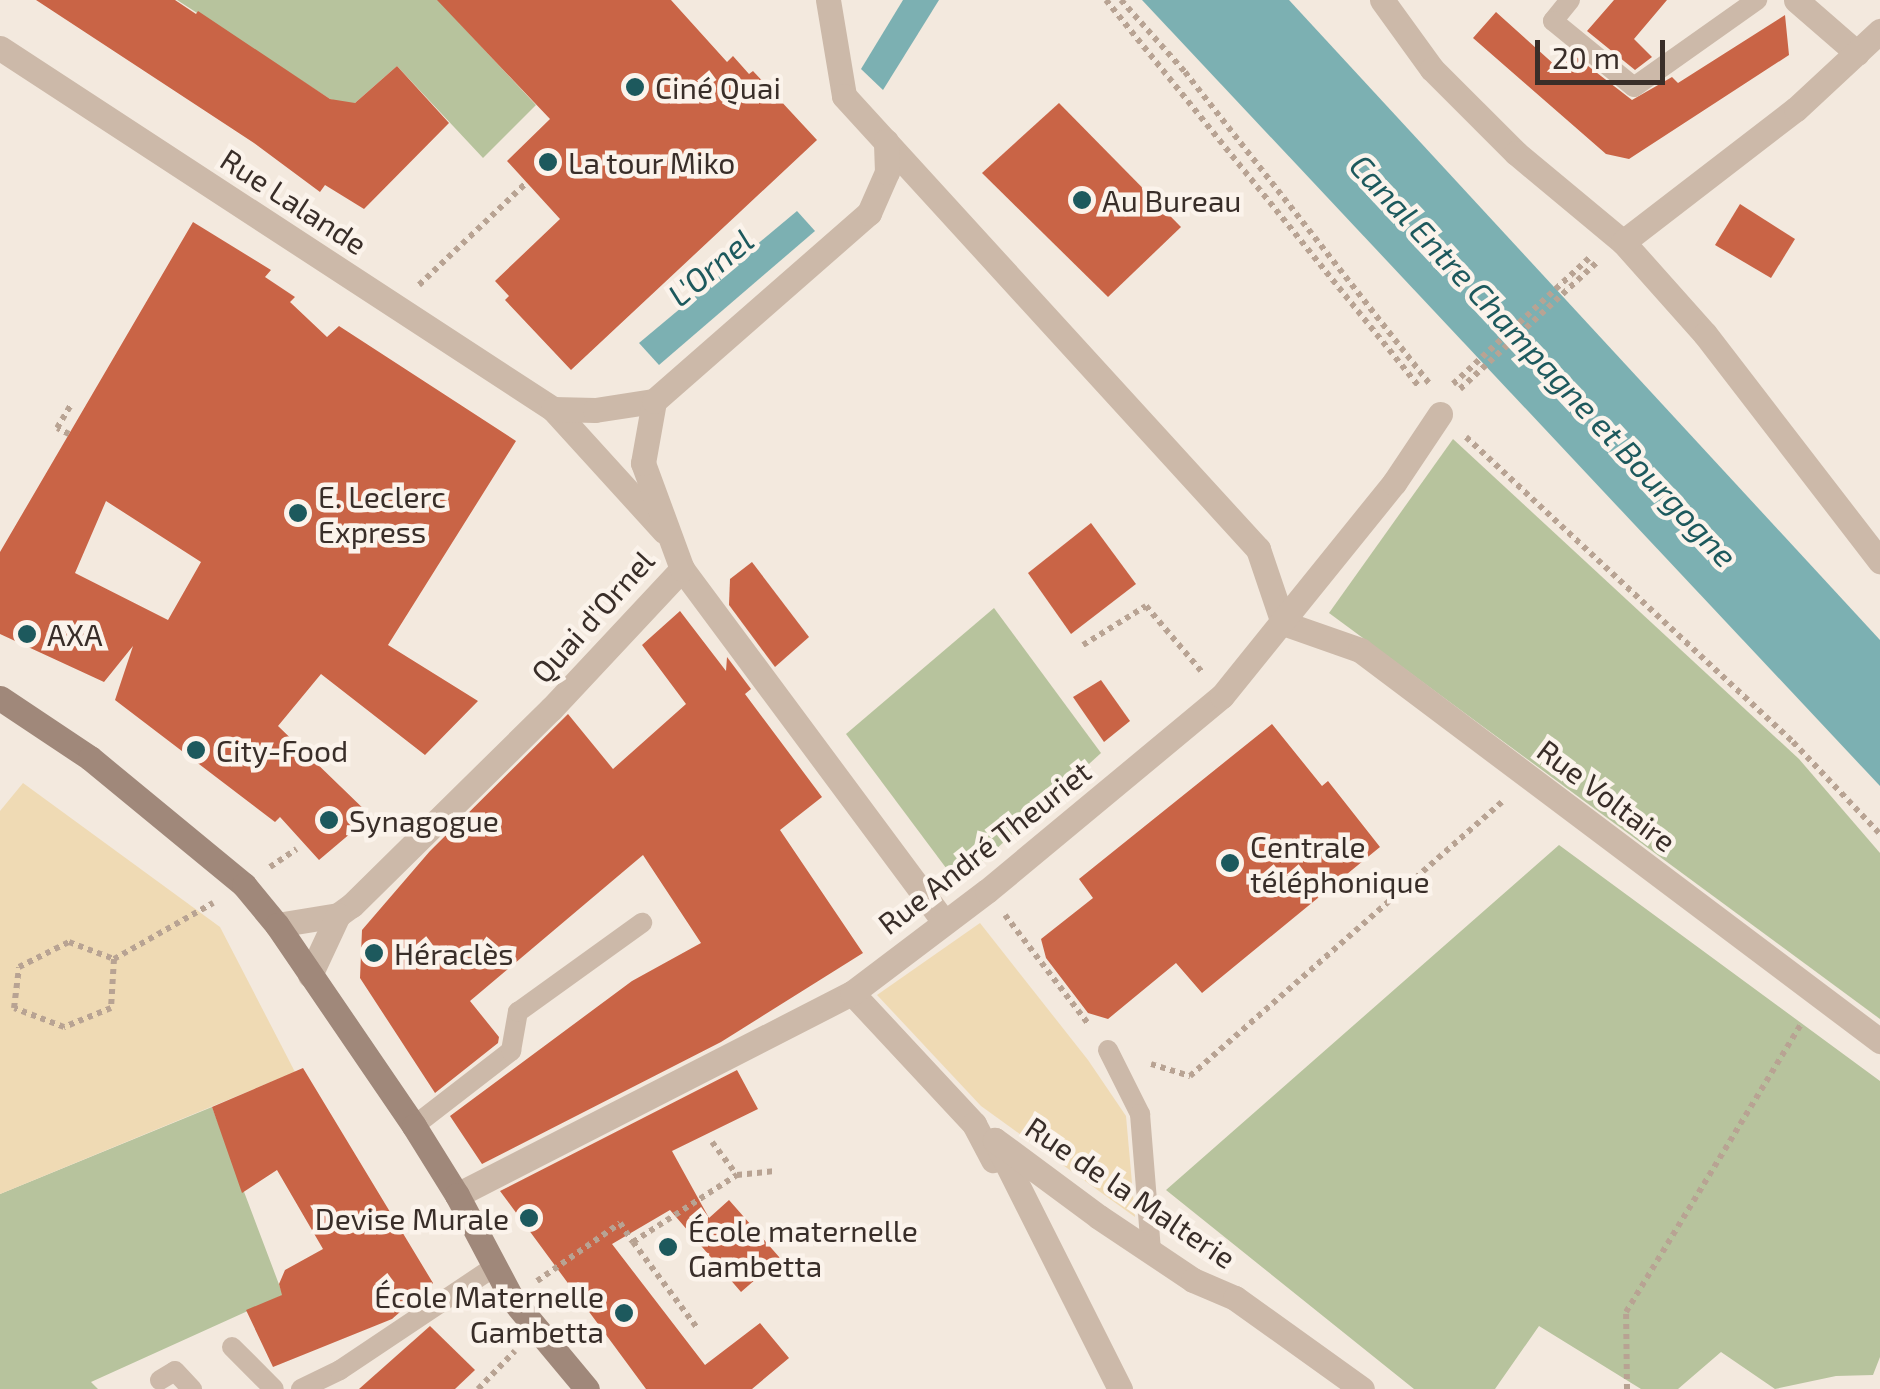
<!DOCTYPE html>
<html>
<head>
<meta charset="utf-8">
<style>
	body { margin:0 }
	#map { position:relative; width:1880px; height:1389px; overflow:hidden; background:#f3e9de; font-family:"Exo 2",sans-serif }
	div>[style] { position:absolute }
	[style*='--x'] { left:calc(var(--x)*1px); top:calc(var(--y)*1px); width:calc(var(--w)*1px); rotate:calc(var(--a)*1deg) }
	.green>* { inset:0; background:#b7c39d }
	.sand>* { inset:0; background:#efdab4 }
	.water>* { inset:0; background:#7cb0b2 }
	.building>* { inset:0; background:#c96446 }
	.path>* { height:6px; margin-top:-3px; transform-origin:0; background:repeating-linear-gradient(90deg,#b8a393 0 5px,transparent 0 10px) }
	.lane>* { height:20px; margin:-10px; padding:0 10px; transform-origin:10px; border-radius:10px; background:#ccb9a9 }
	.street>* { height:25px; margin:-12.5px; padding:0 12.5px; transform-origin:12.5px; border-radius:12.5px; background:#ccb9a9 }
	.secondary>* { height:25px; margin:-12.5px; padding:0 12.5px; transform-origin:12.5px; border-radius:12.5px; background:#a0887a }
	.dots>* { width:28px; height:28px; translate:-50% -50%; box-sizing:border-box; border:5px solid #fbf3eb; border-radius:50% }
	span { translate:-50% -50%; white-space:nowrap; text-align:center; line-height:1.15; -webkit-text-stroke:9px #fbf3eb; paint-order:stroke }
	.poi-label { font-size:30px; color:#392e29 }
	.left { translate:0 -50%; text-align:left }
	.right { translate:-100% -50%; text-align:right }
	.street-label { font-size:30px; color:#392e29 }
	.water-label { font-size:32px; color:#1d595d; font-style:italic }
	.scale { position:absolute; left:1535px; top:40px; width:130px; height:45px; box-sizing:border-box; border:5px solid #392e29; border-top:0; padding-left:12px; font-size:30px; line-height:35px; white-space:nowrap; color:#392e29; -webkit-text-stroke:8px #fbf3eb; paint-order:stroke }
</style>
</head>
<body>
<div id="map">
	<div class="green">
		<div style="clip-path:polygon(177px 0,438px 0,536px 105px,483px 158px,397px 66px,355px 103px,346px 104px,330px 99px)"></div>
		<div style="clip-path:polygon(1453px 439px,1799px 759px,1880px 853px,1880px 1019px,1329px 613px)"></div>
		<div style="clip-path:polygon(994px 608px,1101px 753px,958px 884px,846px 734px)"></div>
		<div style="clip-path:polygon(1559px 845px,1880px 1081px,1880px 1357px,1873px 1375px,1836px 1376px,1775px 1389px,1721px 1352px,1678px 1389px,1641px 1389px,1539px 1326px,1495px 1389px,1414px 1389px,1166px 1190px)"></div>
		<div style="clip-path:polygon(212px 1107px,283px 1295px,91px 1382px,98px 1389px,0 1389px,0 1194px)"></div>
	</div>
	<div class="sand">
		<div style="clip-path:polygon(23px 783px,220px 927px,295px 1072px,0 1194px,0 811px)"></div>
		<div style="clip-path:polygon(980px 923px,1088px 1060px,1126px 1116px,1135px 1217px,981px 1106px,877px 995px)"></div>
	</div>
	<div class="water">
		<div style="clip-path:polygon(903px 0,939px 0,883px 90px,861px 69px)"></div>
		<div style="clip-path:polygon(1142px 0,1289px 0,1880px 640px,1880px 786px)"></div>
		<div style="clip-path:polygon(797px 211px,815px 231px,659px 365px,639px 343px)"></div>
	</div>
	<div class="building">
		<div style="clip-path:polygon(36px 0,175px 0,196px 14px,198px 11px,330px 99px,355px 103px,397px 66px,449px 123px,364px 209px,325px 185px,320px 192px,254px 143px)"></div>
		<div style="clip-path:polygon(437px 0,671px 0,727px 62px,733px 56px,749px 74px,753px 71px,817px 140px,571px 370px,505px 300px,509px 296px,495px 281px,560px 219px,507px 161px,550px 119px)"></div>
		<div style="clip-path:polygon(1614px 0,1667px 0,1634px 39px,1652px 57px,1635px 70px,1587px 31px)"></div>
		<div style="clip-path:polygon(1496px 12px,1557px 67px,1570px 52px,1632px 100px,1672px 77px,1678px 83px,1785px 15px,1789px 55px,1629px 159px,1606px 154px,1473px 38px)"></div>
		<div style="clip-path:polygon(1059px 103px,1181px 227px,1108px 297px,982px 173px)"></div>
		<div style="clip-path:polygon(1740px 204px,1795px 239px,1771px 278px,1715px 245px)"></div>
		<div style="clip-path:polygon(evenodd,193px 222px,271px 270px,265px 277px,295px 297px,290px 302px,327px 337px,339px 326px,516px 441px,388px 645px,478px 701px,425px 755px,321px 674px,278px 726px,371px 816px,319px 860px,280px 817px,275px 822px,115px 700px,133px 646px,104px 682px,0 634px,0 552px,193px 222px,106px 501px,201px 562px,168px 620px,75px 573px,106px 501px)"></div>
		<div style="clip-path:polygon(1091px 523px,1136px 584px,1071px 634px,1028px 573px)"></div>
		<div style="clip-path:polygon(752px 562px,809px 637px,775px 667px,729px 605px,730px 579px)"></div>
		<div style="clip-path:polygon(680px 611px,726px 671px,727px 657px,751px 689px,745px 694px,822px 797px,780px 830px,863px 953px,721px 1042px,482px 1164px,450px 1116px,632px 981px,701px 943px,643px 855px,470px 1001px,499px 1037px,498px 1043px,435px 1093px,360px 978px,362px 930px,430px 851px,568px 714px,613px 769px,686px 704px,642px 645px)"></div>
		<div style="clip-path:polygon(1101px 680px,1130px 721px,1104px 742px,1073px 697px)"></div>
		<div style="clip-path:polygon(1272px 724px,1322px 786px,1328px 781px,1380px 847px,1202px 993px,1176px 963px,1108px 1019px,1088px 1013px,1046px 958px,1041px 939px,1093px 898px,1079px 879px)"></div>
		<div style="clip-path:polygon(303px 1068px,433px 1283px,392px 1319px,273px 1367px,246px 1310px,282px 1295px,279px 1284px,285px 1270px,323px 1249px,277px 1170px,242px 1193px,212px 1107px)"></div>
		<div style="clip-path:polygon(737px 1070px,758px 1109px,672px 1151px,709px 1218px,729px 1200px,780px 1258px,741px 1292px,670px 1210px,612px 1244px,705px 1365px,760px 1323px,789px 1358px,752px 1389px,646px 1389px,500px 1191px)"></div>
		<div style="clip-path:polygon(430px 1326px,475px 1370px,455px 1389px,359px 1389px)"></div>
	</div>
	<div class="path">
		<div style="--x:1106;--y:0;--w:499;--a:51"></div>
		<div style="--x:1121;--y:0;--w:96;--a:48.4"></div>
		<div style="--x:1185;--y:72;--w:397;--a:51.9"></div>
		<div style="--x:419;--y:285;--w:149;--a:-43.6"></div>
		<div style="--x:1453;--y:384;--w:187;--a:-42.8"></div>
		<div style="--x:1460;--y:389;--w:187;--a:-42.8"></div>
		<div style="--x:69;--y:434;--w:13;--a:-153"></div>
		<div style="--x:57;--y:428;--w:29;--a:-59"></div>
		<div style="--x:1466;--y:437;--w:447;--a:43"></div>
		<div style="--x:1793;--y:742;--w:127;--a:46.6"></div>
		<div style="--x:1083;--y:645;--w:74;--a:-31.8"></div>
		<div style="--x:1146;--y:606;--w:87;--a:49.7"></div>
		<div style="--x:270;--y:867;--w:32;--a:-34"></div>
		<div style="--x:1005;--y:915;--w:138;--a:52.6"></div>
		<div style="--x:69;--y:942;--w:48;--a:20.7"></div>
		<div style="--x:114;--y:959;--w:49;--a:93.5"></div>
		<div style="--x:111;--y:1008;--w:51;--a:158"></div>
		<div style="--x:64;--y:1027;--w:53;--a:-159.2"></div>
		<div style="--x:14;--y:1008;--w:41;--a:-83"></div>
		<div style="--x:19;--y:967;--w:56;--a:-26.6"></div>
		<div style="--x:114;--y:959;--w:114;--a:-29.5"></div>
		<div style="--x:1151;--y:1064;--w:41;--a:17.1"></div>
		<div style="--x:1190;--y:1076;--w:417;--a:-41.3"></div>
		<div style="--x:712;--y:1142;--w:41;--a:52.9"></div>
		<div style="--x:633;--y:1242;--w:107;--a:53.3"></div>
		<div style="--x:537;--y:1281;--w:101;--a:-34.9"></div>
		<div style="--x:620;--y:1223;--w:23;--a:56"></div>
		<div style="--x:633;--y:1242;--w:124;--a:-32.8"></div>
		<div style="--x:737;--y:1175;--w:37;--a:-6"></div>
		<div style="--x:478;--y:1389;--w:53;--a:-45.8"></div>
		<div style="--x:1627;--y:1389;--w:77;--a:-90.7"></div>
		<div style="--x:1626;--y:1312;--w:338;--a:-58.7"></div>
	</div>
	<div class="lane">
		<div style="--x:1570;--y:0;--w:27;--a:129"></div>
		<div style="--x:1553;--y:21;--w:104;--a:39.2"></div>
		<div style="--x:1634;--y:87;--w:151;--a:-35.3"></div>
		<div style="--x:1108;--y:1050;--w:72;--a:63.4"></div>
		<div style="--x:1140;--y:1114;--w:136;--a:85.4"></div>
		<div style="--x:414;--y:1126;--w:123;--a:-37.7"></div>
		<div style="--x:511;--y:1051;--w:40;--a:-80"></div>
		<div style="--x:518;--y:1012;--w:153;--a:-35.7"></div>
		<div style="--x:232;--y:1347;--w:59;--a:45"></div>
		<div style="--x:160;--y:1380;--w:17;--a:-31"></div>
		<div style="--x:175;--y:1371;--w:25;--a:47"></div>
		<div style="--x:301;--y:1389;--w:43;--a:-26"></div>
		<div style="--x:340;--y:1370;--w:185;--a:-33.8"></div>
	</div>
	<div class="street">
		<div style="--x:828;--y:0;--w:97;--a:80.5"></div>
		<div style="--x:844;--y:96;--w:614;--a:47.58"></div>
		<div style="--x:1258;--y:549;--w:78;--a:71.3"></div>
		<div style="--x:1283;--y:623;--w:82;--a:19.3"></div>
		<div style="--x:1360;--y:650;--w:651;--a:36.94"></div>
		<div style="--x:1382;--y:0;--w:85;--a:54.1"></div>
		<div style="--x:1432;--y:69;--w:119;--a:45"></div>
		<div style="--x:1516;--y:153;--w:139;--a:39.8"></div>
		<div style="--x:1623;--y:242;--w:123;--a:48.3"></div>
		<div style="--x:1705;--y:334;--w:287;--a:52.4"></div>
		<div style="--x:1796;--y:0;--w:81;--a:41"></div>
		<div style="--x:0;--y:48;--w:660;--a:33.14"></div>
		<div style="--x:553;--y:409;--w:165;--a:47.7"></div>
		<div style="--x:1623;--y:242;--w:218;--a:-37.6"></div>
		<div style="--x:1796;--y:109;--w:115;--a:-42.9"></div>
		<div style="--x:553;--y:409;--w:42;--a:1.4"></div>
		<div style="--x:595;--y:410;--w:60;--a:-8.7"></div>
		<div style="--x:682;--y:569;--w:438;--a:53.4"></div>
		<div style="--x:277;--y:925;--w:62;--a:-9.3"></div>
		<div style="--x:338;--y:915;--w:17;--a:-36"></div>
		<div style="--x:352;--y:905;--w:279;--a:-44.6"></div>
		<div style="--x:551;--y:709;--w:192;--a:-46.9"></div>
		<div style="--x:682;--y:569;--w:113;--a:-110.2"></div>
		<div style="--x:643;--y:463;--w:63;--a:-79.9"></div>
		<div style="--x:654;--y:401;--w:286;--a:-41.2"></div>
		<div style="--x:869;--y:213;--w:45;--a:-66.3"></div>
		<div style="--x:887;--y:172;--w:31;--a:-92"></div>
		<div style="--x:310;--y:975;--w:66;--a:-65"></div>
		<div style="--x:852;--y:993;--w:179;--a:47"></div>
		<div style="--x:974;--y:1124;--w:41;--a:62.2"></div>
		<div style="--x:457;--y:1195;--w:444;--a:-27.1"></div>
		<div style="--x:852;--y:993;--w:169;--a:-37.1"></div>
		<div style="--x:987;--y:891;--w:305;--a:-39.7"></div>
		<div style="--x:1222;--y:696;--w:274;--a:-51.1"></div>
		<div style="--x:1394;--y:483;--w:83;--a:-56.3"></div>
		<div style="--x:1120;--y:1389;--w:279;--a:-116.7"></div>
		<div style="--x:995;--y:1140;--w:129;--a:36.5"></div>
		<div style="--x:1099;--y:1217;--w:113;--a:33.8"></div>
		<div style="--x:1193;--y:1280;--w:46;--a:23.2"></div>
		<div style="--x:1235;--y:1298;--w:156;--a:35.6"></div>
	</div>
	<div class="secondary">
		<div style="--x:0;--y:698;--w:108;--a:33.7"></div>
		<div style="--x:90;--y:758;--w:200;--a:39.5"></div>
		<div style="--x:244;--y:885;--w:52;--a:50.5"></div>
		<div style="--x:277;--y:925;--w:243;--a:55.7"></div>
		<div style="--x:414;--y:1126;--w:81;--a:58.1"></div>
		<div style="--x:457;--y:1195;--w:118;--a:62.1"></div>
		<div style="--x:512;--y:1299;--w:117;--a:50.2"></div>
	</div>
	<div class="dots">
		<div style="left:635px;top:87px;background:#1d595d"></div>
		<div style="left:548px;top:162px;background:#1d595d"></div>
		<div style="left:1082px;top:200px;background:#1d595d"></div>
		<div style="left:298px;top:513px;background:#1d595d"></div>
		<div style="left:27px;top:634px;background:#1d595d"></div>
		<div style="left:196px;top:750px;background:#1d595d"></div>
		<div style="left:329px;top:820px;background:#1d595d"></div>
		<div style="left:1230px;top:863px;background:#1d595d"></div>
		<div style="left:374px;top:953px;background:#1d595d"></div>
		<div style="left:529px;top:1218px;background:#1d595d"></div>
		<div style="left:668px;top:1247px;background:#1d595d"></div>
		<div style="left:624px;top:1313px;background:#1d595d"></div>
	</div>
	<div class="poi-label">
		<span class="left" style="left:655px;top:87px">Ciné Quai</span>
		<span class="left" style="left:568px;top:162px">La tour Miko</span>
		<span class="left" style="left:1102px;top:200px">Au Bureau</span>
		<span class="left" style="left:318px;top:513px">E. Leclerc<br>Express</span>
		<span class="left" style="left:47px;top:634px">AXA</span>
		<span class="left" style="left:216px;top:750px">City-Food</span>
		<span class="left" style="left:349px;top:820px">Synagogue</span>
		<span class="left" style="left:1250px;top:863px">Centrale<br>téléphonique</span>
		<span class="left" style="left:394px;top:953px">Héraclès</span>
		<span class="right" style="left:509px;top:1218px">Devise Murale</span>
		<span class="left" style="left:688px;top:1247px">École maternelle<br>Gambetta</span>
		<span class="right" style="left:604px;top:1313px">École Maternelle<br>Gambetta</span>
	</div>
	<div class="street-label">
		<span style="left:294px;top:201px;rotate:33deg">Rue Lalande</span>
		<span style="left:592px;top:616px;rotate:-48deg">Quai d'Ornel</span>
		<span style="left:1607px;top:795px;rotate:37deg">Rue Voltaire</span>
		<span style="left:984px;top:847px;rotate:-38deg">Rue André Theuriet</span>
		<span style="left:1131px;top:1192px;rotate:34deg">Rue de la Malterie</span>
	</div>
	<div class="water-label">
		<span style="left:710px;top:267px;rotate:-40deg">L'Ornel</span>
		<span style="left:1544px;top:360px;rotate:47deg">Canal Entre Champagne et Bourgogne</span>
	</div>
	<div class="scale">20 m</div>
</div>
</body>
</html>
